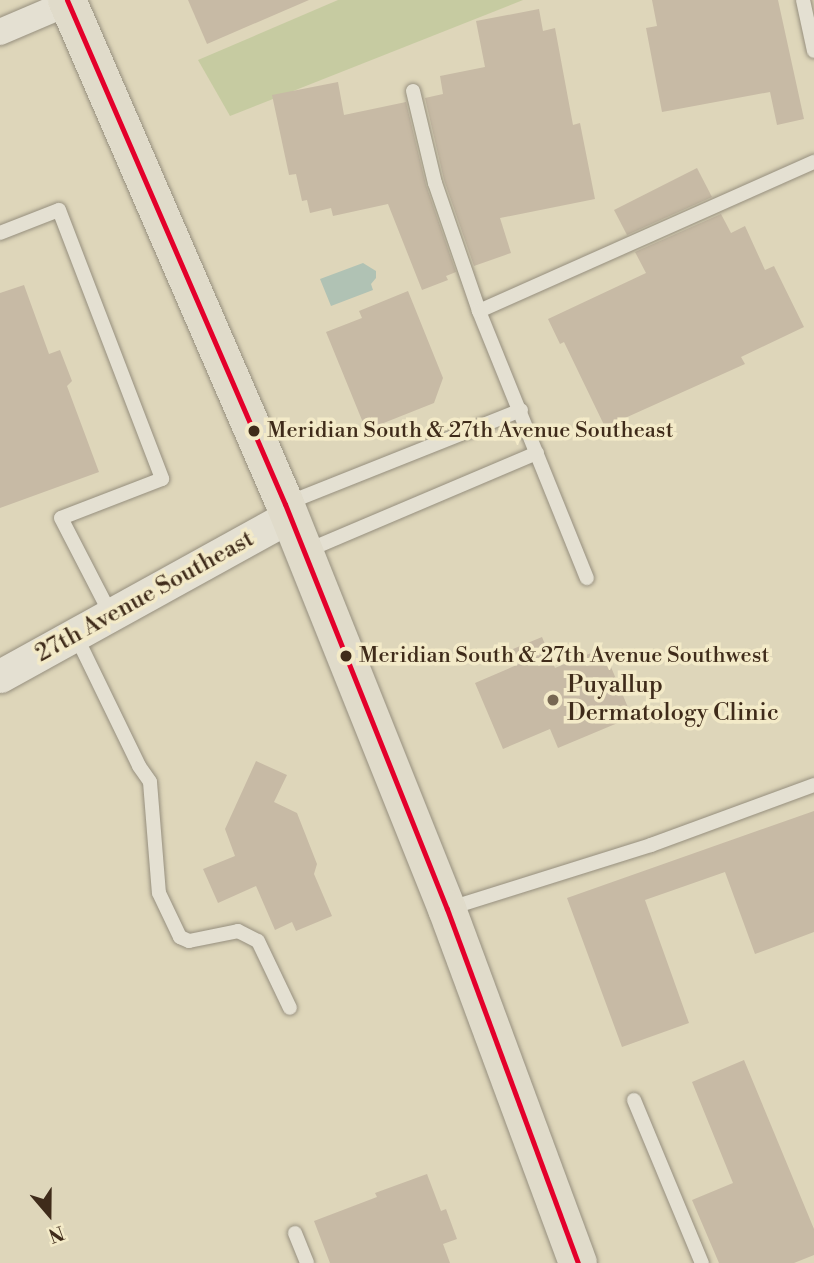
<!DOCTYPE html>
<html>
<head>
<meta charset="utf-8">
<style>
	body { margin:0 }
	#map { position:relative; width:814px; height:1263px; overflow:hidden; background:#ded6ba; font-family:"Libre Bodoni",serif }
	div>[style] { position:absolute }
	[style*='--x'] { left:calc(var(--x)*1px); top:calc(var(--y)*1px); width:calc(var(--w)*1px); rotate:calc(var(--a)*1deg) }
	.green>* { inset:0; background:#c6cba1 }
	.water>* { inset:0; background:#b0c2b4 }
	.building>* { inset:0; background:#c7baa5 }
	.roads { filter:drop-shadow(0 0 2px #968f7e) drop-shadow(0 0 2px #968f7e) }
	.service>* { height:14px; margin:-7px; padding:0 7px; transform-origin:7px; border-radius:7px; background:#e4e0d2 }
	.minor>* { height:26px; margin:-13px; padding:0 13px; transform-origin:13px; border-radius:13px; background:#e4e0d2 }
	.tertiary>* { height:33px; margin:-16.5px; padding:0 16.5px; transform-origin:16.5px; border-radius:16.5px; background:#e4e0d2 }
	.primary>* { height:38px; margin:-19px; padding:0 19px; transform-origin:19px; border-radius:19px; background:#e0dbca }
	.bus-1>* { height:5px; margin:-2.5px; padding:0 2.5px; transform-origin:2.5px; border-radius:2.5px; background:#e4002b }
	.dots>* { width:19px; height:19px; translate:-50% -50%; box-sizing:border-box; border:4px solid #f3eac8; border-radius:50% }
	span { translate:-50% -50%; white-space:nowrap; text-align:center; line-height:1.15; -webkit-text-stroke:7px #f3eac8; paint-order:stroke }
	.bus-label { font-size:22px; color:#3f2b1a }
	.left { translate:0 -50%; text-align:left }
	.street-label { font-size:24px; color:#3f2b1a }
	.poi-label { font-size:24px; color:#3f2b1a }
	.north { position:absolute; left:14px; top:1179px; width:70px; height:70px; -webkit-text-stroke:5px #f3eac8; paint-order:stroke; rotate:160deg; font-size:19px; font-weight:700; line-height:28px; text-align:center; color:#3f2b1a }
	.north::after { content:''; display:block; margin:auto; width:24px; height:32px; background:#3f2b1a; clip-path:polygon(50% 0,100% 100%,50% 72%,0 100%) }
</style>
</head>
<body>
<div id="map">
	<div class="green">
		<div style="clip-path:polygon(338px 0,523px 0,230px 116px,198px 60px)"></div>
	</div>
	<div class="water">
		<div style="clip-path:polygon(363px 263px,376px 271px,376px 278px,371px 284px,373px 290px,331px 306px,320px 279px)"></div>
	</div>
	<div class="building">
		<div style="clip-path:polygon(188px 0,309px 0,207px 44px)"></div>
		<div style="clip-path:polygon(652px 0,778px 0,804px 119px,777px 125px,770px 92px,662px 112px,646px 28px,657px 26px)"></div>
		<div style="clip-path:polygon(539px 9px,543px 31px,555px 28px,573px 125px,580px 123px,595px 199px,500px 218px,511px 253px,474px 266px,444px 180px,425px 98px,443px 94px,440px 76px,485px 67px,476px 21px)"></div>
		<div style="clip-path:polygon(338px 82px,344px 115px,406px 102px,426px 185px,456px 272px,446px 276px,448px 280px,422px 290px,388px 204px,333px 216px,331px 208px,310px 213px,307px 200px,302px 201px,296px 174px,289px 175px,272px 95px)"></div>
		<div style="clip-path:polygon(697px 168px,712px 197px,627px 235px,614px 210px)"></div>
		<div style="clip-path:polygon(721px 214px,731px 233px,745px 226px,765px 270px,774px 266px,804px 327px,741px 357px,745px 364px,605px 427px,564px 342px,560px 344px,548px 319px,646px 273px,635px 252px)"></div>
		<div style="clip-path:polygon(24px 285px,49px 354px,60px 350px,72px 381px,67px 386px,99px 472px,0 508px,0 293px)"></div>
		<div style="clip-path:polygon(408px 291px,443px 378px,434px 403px,366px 430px,326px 332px,362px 318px,359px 311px)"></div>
		<div style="clip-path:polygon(542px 637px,555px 668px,603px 648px,632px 717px,558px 748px,550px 729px,503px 749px,475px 683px,519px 664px,513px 649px)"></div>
		<div style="clip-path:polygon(256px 761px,287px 775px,274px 802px,297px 813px,317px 864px,314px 874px,332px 916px,296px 931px,292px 922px,275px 930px,256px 886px,218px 903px,203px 869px,235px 856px,225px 829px)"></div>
		<div style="clip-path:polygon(814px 811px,814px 932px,755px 954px,725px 872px,645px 900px,689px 1023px,622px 1047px,567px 898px)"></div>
		<div style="clip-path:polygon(744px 1060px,814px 1229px,814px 1255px,794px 1263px,719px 1263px,692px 1200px,733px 1183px,692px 1082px)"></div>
		<div style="clip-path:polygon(427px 1174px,441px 1211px,446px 1209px,457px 1239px,443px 1244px,450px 1263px,330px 1263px,314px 1221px,377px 1197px,375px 1193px)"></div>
	</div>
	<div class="roads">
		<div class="service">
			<div style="--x:803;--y:0;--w:52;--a:77.8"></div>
			<div style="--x:413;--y:91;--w:95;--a:76.6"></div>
			<div style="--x:435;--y:183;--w:135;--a:71"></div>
			<div style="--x:479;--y:311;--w:288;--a:68"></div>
			<div style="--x:0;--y:233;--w:63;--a:-21.3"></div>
			<div style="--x:59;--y:210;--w:288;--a:69"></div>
			<div style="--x:162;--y:479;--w:108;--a:158.9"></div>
			<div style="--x:61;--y:518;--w:107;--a:62.7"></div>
			<div style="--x:479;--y:311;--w:367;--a:-24"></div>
			<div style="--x:285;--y:504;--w:254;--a:-21.7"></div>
			<div style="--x:306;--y:551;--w:251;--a:-23"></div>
			<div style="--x:76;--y:636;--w:144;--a:64.1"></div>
			<div style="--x:139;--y:766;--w:19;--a:55"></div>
			<div style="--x:150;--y:782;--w:111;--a:85.4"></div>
			<div style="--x:159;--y:893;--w:49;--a:64.5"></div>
			<div style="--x:180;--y:937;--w:10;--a:24"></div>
			<div style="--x:189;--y:941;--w:50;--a:-11.5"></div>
			<div style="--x:238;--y:931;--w:22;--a:27"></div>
			<div style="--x:258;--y:941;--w:74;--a:64.5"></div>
			<div style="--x:447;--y:909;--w:214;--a:-17.4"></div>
			<div style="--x:651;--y:845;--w:174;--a:-20.2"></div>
			<div style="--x:634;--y:1100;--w:177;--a:67.4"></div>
			<div style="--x:295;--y:1233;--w:32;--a:68"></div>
		</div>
		<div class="minor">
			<div style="--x:0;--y:32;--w:74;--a:-23.1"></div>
		</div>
		<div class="tertiary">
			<div style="--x:0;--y:676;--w:331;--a:-28.9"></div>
		</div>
		<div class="primary">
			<div style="--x:67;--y:0;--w:549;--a:66.61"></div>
			<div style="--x:285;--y:504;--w:436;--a:68.2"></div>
			<div style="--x:447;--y:909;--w:377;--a:69.7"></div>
		</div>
	</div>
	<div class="bus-1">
		<div style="--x:67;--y:0;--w:549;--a:66.61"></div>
		<div style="--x:285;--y:504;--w:436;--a:68.2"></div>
		<div style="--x:447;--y:909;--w:377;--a:69.7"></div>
	</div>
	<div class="dots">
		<div style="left:254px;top:431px;background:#3f2b1a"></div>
		<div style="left:346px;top:656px;background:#3f2b1a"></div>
		<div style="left:553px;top:700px;background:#776752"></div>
	</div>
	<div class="bus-label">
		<span class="left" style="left:267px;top:431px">Meridian South &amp; 27th Avenue Southeast</span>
		<span class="left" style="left:359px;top:656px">Meridian South &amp; 27th Avenue Southwest</span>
	</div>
	<div class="street-label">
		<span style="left:145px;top:597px;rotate:-29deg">27th Avenue Southeast</span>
	</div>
	<div class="poi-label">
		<span class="left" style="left:567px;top:700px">Puyallup<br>Dermatology Clinic</span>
	</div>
	<div class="north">N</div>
</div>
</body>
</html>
